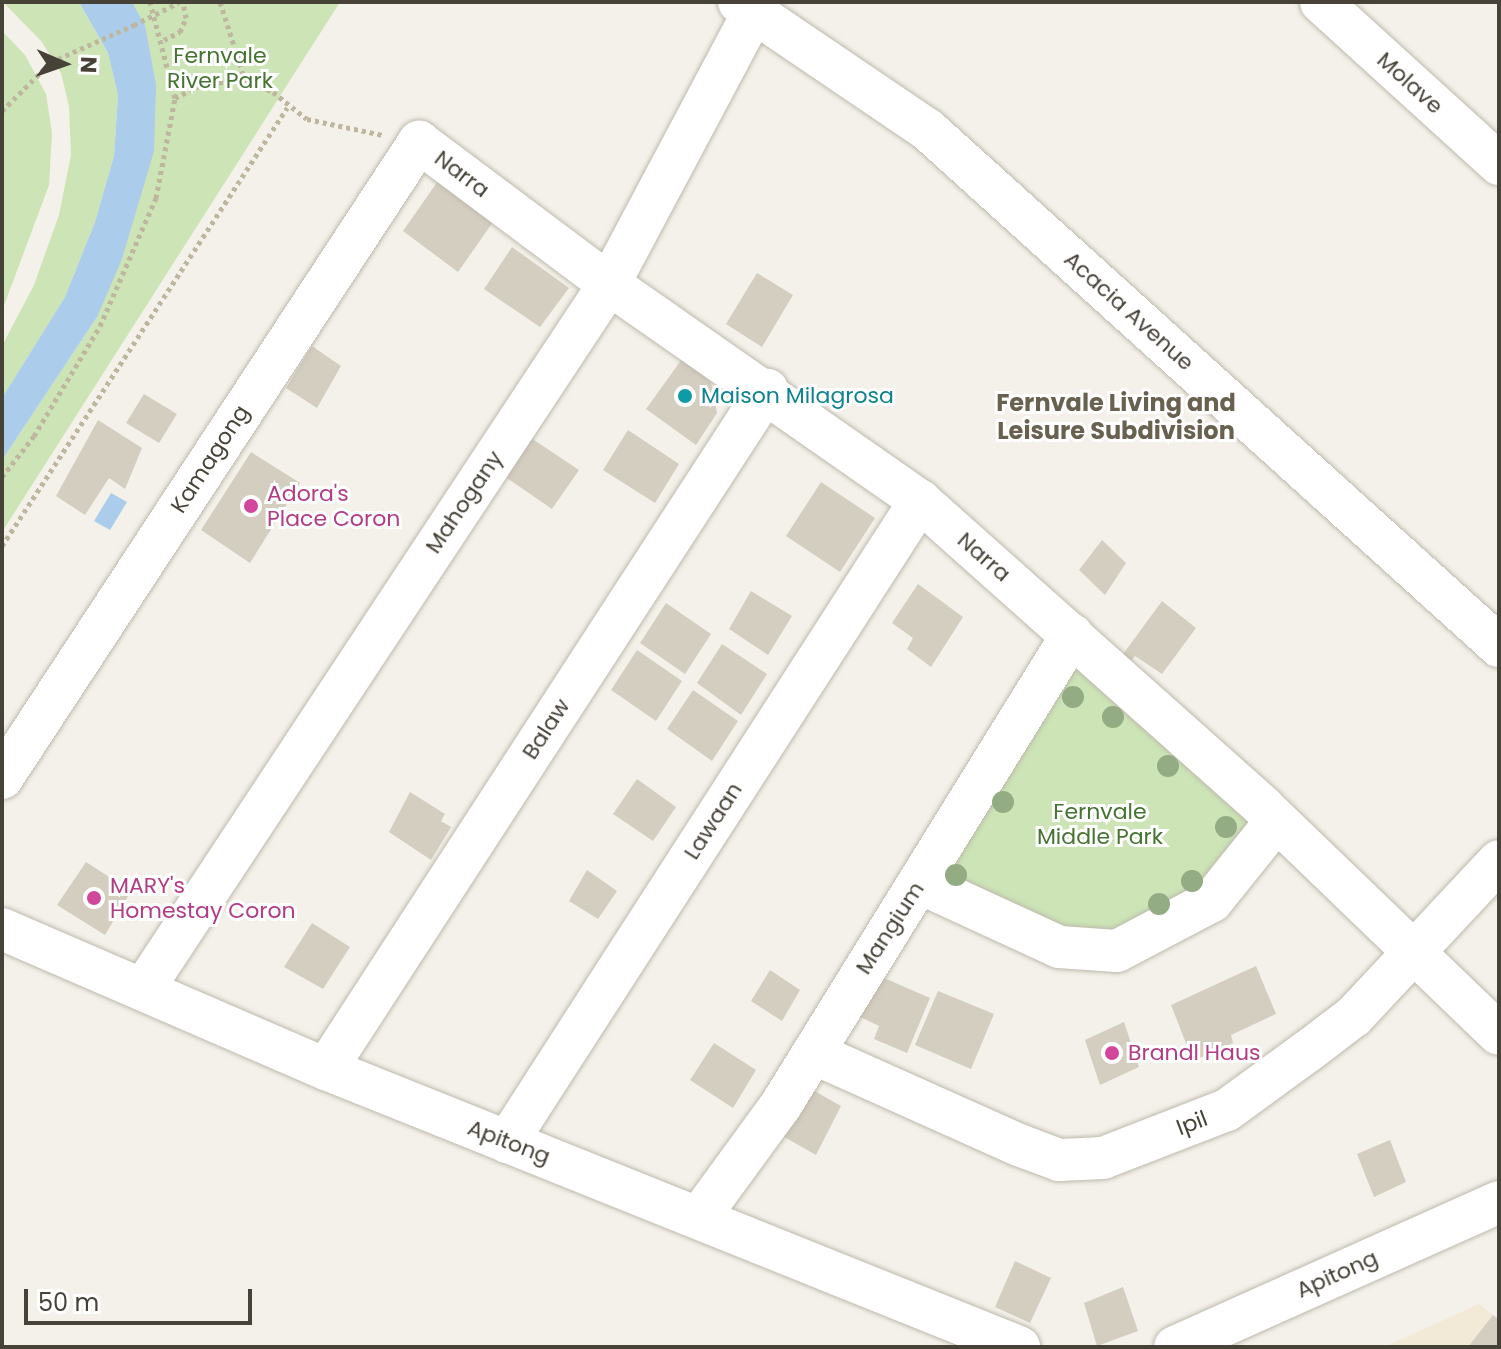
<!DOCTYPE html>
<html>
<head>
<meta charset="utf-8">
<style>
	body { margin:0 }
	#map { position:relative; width:1501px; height:1349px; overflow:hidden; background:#f3f1e9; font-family:Poppins,sans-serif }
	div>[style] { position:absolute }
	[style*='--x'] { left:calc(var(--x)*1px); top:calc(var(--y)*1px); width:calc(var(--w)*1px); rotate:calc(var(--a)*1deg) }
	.commercial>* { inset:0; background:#f3e9d7 }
	.green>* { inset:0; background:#cce4b6 }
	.water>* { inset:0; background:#abcceb }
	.building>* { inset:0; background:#d4cec0 }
	.path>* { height:5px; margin-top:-2.5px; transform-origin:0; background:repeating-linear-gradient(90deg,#bfb69f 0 4px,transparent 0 8px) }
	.roads { filter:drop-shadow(0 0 2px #beb9ad) drop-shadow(0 0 2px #beb9ad) }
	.minor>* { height:42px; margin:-21px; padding:0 21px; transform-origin:21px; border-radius:21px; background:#fff }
	.path-bridge>* { height:5px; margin-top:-2.5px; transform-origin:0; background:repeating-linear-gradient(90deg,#bfb69f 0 4px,transparent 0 8px) }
	.trees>* { width:22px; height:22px; margin:-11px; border-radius:50%; background:#93ac83 }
	.dots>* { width:22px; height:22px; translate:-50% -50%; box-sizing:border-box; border:4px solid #fff; border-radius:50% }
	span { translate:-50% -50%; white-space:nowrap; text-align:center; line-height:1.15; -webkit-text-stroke:6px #fff; paint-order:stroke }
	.park-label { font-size:22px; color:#447430 }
	.street-label { font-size:22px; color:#474238 }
	.culture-label { font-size:22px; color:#0d838f }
	.left { translate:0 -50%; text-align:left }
	.hotel-label { font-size:22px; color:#b23c85 }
	.neighbourhood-label { font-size:24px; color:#696150; font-weight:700 }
	.frame { position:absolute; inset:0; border:4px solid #474238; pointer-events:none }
	.north { position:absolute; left:24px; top:24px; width:80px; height:80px; -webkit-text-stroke:6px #fff; paint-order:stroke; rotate:92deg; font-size:22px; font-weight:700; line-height:32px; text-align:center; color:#474238 }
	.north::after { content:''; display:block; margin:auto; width:28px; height:36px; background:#474238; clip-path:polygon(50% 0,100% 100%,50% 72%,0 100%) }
	.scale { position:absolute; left:24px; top:1289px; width:228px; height:36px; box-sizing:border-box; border:4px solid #474238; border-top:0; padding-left:10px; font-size:24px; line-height:28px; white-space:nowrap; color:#474238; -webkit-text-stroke:6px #fff; paint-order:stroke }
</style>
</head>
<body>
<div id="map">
	<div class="commercial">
		<div style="clip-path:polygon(1479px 1304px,1499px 1320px,1499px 1347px,1384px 1347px)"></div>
	</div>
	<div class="green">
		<div style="clip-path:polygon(3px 2px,79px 2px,108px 53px,118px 95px,114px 156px,95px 222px,65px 297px,2px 398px,2px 346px,34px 285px,59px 215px,71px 155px,69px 106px,61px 73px,42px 42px)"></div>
		<div style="clip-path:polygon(132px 2px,340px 2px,2px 532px,2px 460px,97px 317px,145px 25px)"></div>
		<div style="clip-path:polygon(2px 31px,25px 55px,46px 94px,52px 133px,49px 185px,2px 311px)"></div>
		<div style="clip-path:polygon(1073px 658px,1253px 818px,1191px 897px,1149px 921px,1100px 934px,1062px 932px,944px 879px)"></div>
	</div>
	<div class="water">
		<div style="clip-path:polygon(79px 2px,132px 2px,145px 25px,156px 85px,154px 151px,122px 259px,97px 317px,2px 460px,2px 398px,65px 297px,95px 222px,114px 156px,118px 95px,108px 53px)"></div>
		<div style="clip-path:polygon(111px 493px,127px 502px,110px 530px,94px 521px)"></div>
	</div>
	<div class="building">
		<div style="clip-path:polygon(438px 181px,493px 222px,458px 272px,403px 231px)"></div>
		<div style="clip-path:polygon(512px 247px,569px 288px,540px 327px,484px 289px)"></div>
		<div style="clip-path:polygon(757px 273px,793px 295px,762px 347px,726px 324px)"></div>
		<div style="clip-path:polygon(312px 346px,341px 366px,317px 408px,286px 388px)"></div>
		<div style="clip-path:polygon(682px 359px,711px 382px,717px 413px,696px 445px,646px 409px)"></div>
		<div style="clip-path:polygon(144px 394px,177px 414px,159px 443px,126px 423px)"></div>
		<div style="clip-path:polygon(98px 420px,142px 448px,125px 489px,109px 478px,85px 515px,56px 496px)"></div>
		<div style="clip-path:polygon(628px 430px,679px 464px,655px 503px,603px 470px)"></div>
		<div style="clip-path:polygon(528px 436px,579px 470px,552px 509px,504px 476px)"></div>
		<div style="clip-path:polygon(251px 452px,300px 483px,250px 563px,201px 530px)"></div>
		<div style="clip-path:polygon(821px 482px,875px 518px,840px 572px,786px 536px)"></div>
		<div style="clip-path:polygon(1102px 540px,1126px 563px,1105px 595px,1079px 570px)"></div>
		<div style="clip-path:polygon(918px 584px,963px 617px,931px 667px,907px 649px,913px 638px,892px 623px)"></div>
		<div style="clip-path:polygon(751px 591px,792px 616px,768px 655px,729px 629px)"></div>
		<div style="clip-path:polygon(1162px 601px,1196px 628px,1162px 674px,1135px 656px,1130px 662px,1121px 657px)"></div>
		<div style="clip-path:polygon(666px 603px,711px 634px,685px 674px,640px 643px)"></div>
		<div style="clip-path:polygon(722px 644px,767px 674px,741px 715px,697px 683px)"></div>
		<div style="clip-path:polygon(637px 650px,682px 681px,656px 721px,611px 690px)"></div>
		<div style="clip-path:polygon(693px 690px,738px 721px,712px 761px,667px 729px)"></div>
		<div style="clip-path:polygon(637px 779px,676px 807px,653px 841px,613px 814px)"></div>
		<div style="clip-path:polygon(410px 792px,445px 814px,441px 821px,451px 827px,431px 860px,389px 832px)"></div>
		<div style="clip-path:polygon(86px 862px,131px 891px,105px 935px,57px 905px)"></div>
		<div style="clip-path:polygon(587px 870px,617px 891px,598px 919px,569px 901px)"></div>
		<div style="clip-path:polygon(312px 923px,350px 947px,323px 989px,284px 967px)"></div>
		<div style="clip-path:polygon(1256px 966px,1276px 1014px,1231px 1035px,1233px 1043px,1193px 1061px,1171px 1005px)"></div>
		<div style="clip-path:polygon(770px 970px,800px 990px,782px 1021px,751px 1001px)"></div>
		<div style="clip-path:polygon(875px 974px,930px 998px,907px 1053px,874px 1039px,879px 1026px,856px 1015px)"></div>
		<div style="clip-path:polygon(938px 991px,994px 1014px,971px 1069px,915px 1045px)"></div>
		<div style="clip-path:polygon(1124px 1022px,1139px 1067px,1100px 1085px,1085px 1040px)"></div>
		<div style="clip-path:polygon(714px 1043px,756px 1070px,733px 1108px,690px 1080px)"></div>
		<div style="clip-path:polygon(804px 1085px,841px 1106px,816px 1155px,779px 1134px)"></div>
		<div style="clip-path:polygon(1390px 1140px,1406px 1182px,1374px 1197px,1357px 1154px)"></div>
		<div style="clip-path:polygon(1015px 1261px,1051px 1278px,1030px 1323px,995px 1307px)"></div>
		<div style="clip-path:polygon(1123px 1287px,1138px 1331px,1097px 1346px,1084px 1303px)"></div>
		<div style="clip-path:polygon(1493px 1315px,1499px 1320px,1499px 1347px,1468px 1347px)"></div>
	</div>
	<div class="path">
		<div style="--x:220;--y:2;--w:82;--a:72.2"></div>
		<div style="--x:170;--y:7;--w:10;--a:-29"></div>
		<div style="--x:164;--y:40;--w:18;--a:-27"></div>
		<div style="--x:180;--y:32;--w:15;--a:-67"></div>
		<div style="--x:186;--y:18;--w:16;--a:-101"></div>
		<div style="--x:175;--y:98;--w:31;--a:-27"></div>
		<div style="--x:203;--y:84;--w:42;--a:-5.4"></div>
		<div style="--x:245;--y:80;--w:30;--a:23"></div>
		<div style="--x:273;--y:92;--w:43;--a:38.5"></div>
		<div style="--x:307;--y:119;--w:78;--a:11.9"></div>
		<div style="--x:2;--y:111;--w:69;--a:-45"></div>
		<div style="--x:51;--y:62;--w:91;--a:-24"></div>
		<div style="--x:2;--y:477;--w:52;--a:-52"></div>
		<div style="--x:34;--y:436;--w:128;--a:-59"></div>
		<div style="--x:100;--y:326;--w:140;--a:-66.4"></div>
		<div style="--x:156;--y:198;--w:102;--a:-79.2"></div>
		<div style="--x:175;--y:98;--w:99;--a:-104.6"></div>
		<div style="--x:2;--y:546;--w:523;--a:-56.95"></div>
	</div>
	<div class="roads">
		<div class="minor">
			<div style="--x:739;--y:2;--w:228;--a:34.1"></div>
			<div style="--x:928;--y:130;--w:770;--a:42.1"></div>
			<div style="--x:1321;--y:2;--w:241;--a:42.3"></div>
			<div style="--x:2;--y:778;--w:761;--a:-56.75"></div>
			<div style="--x:419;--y:142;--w:237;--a:36.8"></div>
			<div style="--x:609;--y:284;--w:379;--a:34.9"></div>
			<div style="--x:920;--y:501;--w:460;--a:41.7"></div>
			<div style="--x:1263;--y:807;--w:327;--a:43.9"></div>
			<div style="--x:920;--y:883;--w:153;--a:24.7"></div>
			<div style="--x:1059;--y:947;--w:58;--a:3.9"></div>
			<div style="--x:1117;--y:951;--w:107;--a:-27.8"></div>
			<div style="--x:1212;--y:901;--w:102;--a:-51.3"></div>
			<div style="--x:2;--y:929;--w:353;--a:23.4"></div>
			<div style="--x:326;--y:1069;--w:747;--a:21.86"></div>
			<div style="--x:144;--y:988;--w:844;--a:-56.55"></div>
			<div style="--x:609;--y:284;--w:319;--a:-62"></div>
			<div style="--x:813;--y:1053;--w:226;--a:24.1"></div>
			<div style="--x:1019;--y:1145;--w:43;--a:20.6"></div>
			<div style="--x:1059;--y:1160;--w:44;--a:-2.6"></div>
			<div style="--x:1103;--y:1158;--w:133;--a:-21.2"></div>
			<div style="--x:1227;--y:1110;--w:100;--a:-36.1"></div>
			<div style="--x:1308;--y:1051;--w:58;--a:-37.3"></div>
			<div style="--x:1354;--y:1016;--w:212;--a:-46.9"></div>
			<div style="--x:326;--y:1069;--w:810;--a:-57"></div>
			<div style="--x:507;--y:1142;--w:763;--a:-57.21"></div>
			<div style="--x:700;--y:1216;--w:137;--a:-53.9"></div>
			<div style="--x:781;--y:1105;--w:553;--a:-58.24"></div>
			<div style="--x:1175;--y:1347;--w:355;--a:-24.1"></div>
		</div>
	</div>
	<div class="path-bridge">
		<div style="--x:134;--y:25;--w:40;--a:-26.6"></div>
	</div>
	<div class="trees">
		<div style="left:1073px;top:697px"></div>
		<div style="left:1113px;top:717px"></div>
		<div style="left:1168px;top:766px"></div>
		<div style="left:1003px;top:802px"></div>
		<div style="left:1226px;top:827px"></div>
		<div style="left:956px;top:875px"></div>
		<div style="left:1192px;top:881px"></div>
		<div style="left:1159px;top:904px"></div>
	</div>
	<div class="dots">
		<div style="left:685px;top:396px;background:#0f9aa8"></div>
		<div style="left:251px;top:506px;background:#d1479c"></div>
		<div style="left:94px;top:898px;background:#d1479c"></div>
		<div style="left:1112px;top:1053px;background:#d1479c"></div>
	</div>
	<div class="park-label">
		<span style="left:220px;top:68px">Fernvale<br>River Park</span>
		<span style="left:1100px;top:824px">Fernvale<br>Middle Park</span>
	</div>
	<div class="street-label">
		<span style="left:1410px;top:83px;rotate:42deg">Molave</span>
		<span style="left:462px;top:174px;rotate:37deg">Narra</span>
		<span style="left:1129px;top:311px;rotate:42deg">Acacia Avenue</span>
		<span style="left:210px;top:459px;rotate:-57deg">Kamagong</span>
		<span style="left:464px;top:502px;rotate:-56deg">Mahogany</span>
		<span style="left:984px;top:557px;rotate:41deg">Narra</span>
		<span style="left:546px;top:729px;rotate:-57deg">Balaw</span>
		<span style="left:713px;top:821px;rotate:-57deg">Lawaan</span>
		<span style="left:890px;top:928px;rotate:-57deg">Mangium</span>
		<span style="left:1192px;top:1123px;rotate:-21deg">Ipil</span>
		<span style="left:509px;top:1142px;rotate:21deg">Apitong</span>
		<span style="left:1337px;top:1274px;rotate:-24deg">Apitong</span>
	</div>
	<div class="culture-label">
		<span class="left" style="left:701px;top:396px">Maison Milagrosa</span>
	</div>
	<div class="hotel-label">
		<span class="left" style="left:267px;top:506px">Adora's<br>Place Coron</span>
		<span class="left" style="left:110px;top:898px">MARY's<br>Homestay Coron</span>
		<span class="left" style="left:1128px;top:1053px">Brandl Haus</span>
	</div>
	<div class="neighbourhood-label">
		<span style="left:1116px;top:417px">Fernvale Living and<br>Leisure Subdivision</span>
	</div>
	<div class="frame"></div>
	<div class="north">N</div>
	<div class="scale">50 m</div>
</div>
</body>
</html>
